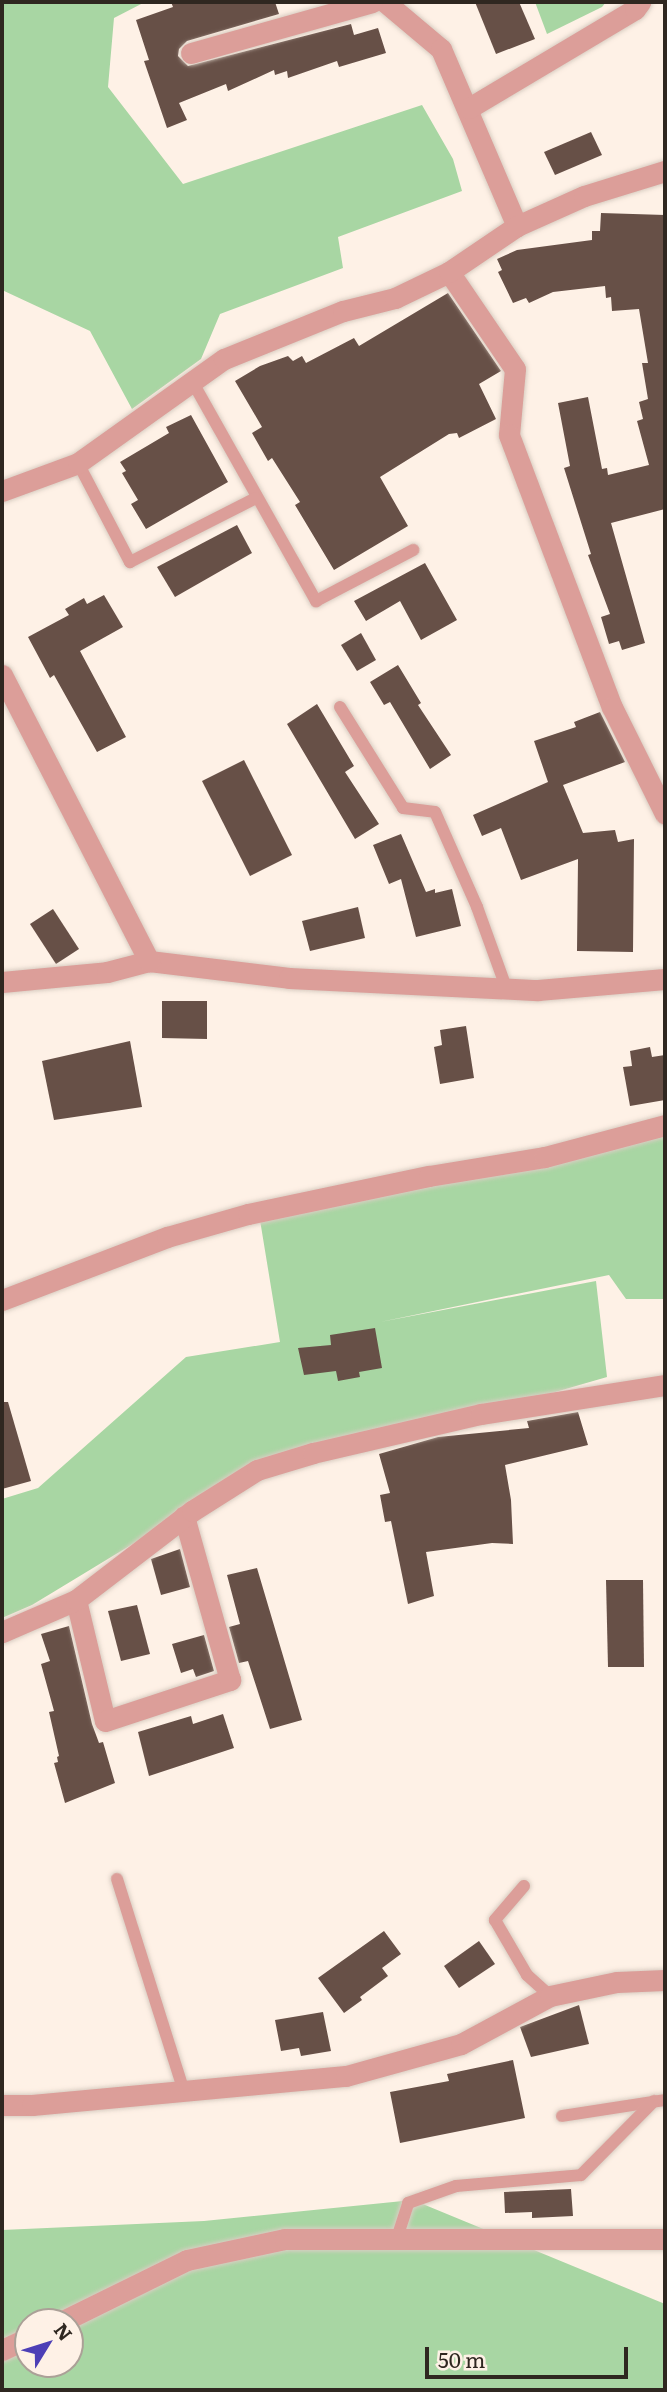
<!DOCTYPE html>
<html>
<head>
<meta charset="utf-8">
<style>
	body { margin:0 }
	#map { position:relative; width:667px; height:2392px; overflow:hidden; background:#fef1e6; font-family:Literata,serif }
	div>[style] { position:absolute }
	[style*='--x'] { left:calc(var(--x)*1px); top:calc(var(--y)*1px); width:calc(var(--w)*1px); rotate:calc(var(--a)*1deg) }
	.green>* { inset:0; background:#a8d6a3 }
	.building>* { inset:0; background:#675047 }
	.roads { filter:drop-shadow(0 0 2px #d9cdc2) drop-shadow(0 0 2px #d9cdc2) }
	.service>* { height:12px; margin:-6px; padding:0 6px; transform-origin:6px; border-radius:6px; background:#dc9e99 }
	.minor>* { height:21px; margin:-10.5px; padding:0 10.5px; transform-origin:10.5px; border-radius:10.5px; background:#dc9e99 }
	.tertiary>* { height:21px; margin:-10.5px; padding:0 10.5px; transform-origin:10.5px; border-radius:10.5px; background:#dc9e99 }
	span { translate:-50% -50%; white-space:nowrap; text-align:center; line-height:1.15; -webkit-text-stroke:7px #fef1e6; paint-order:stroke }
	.frame { position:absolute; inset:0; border:4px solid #2f2720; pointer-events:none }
	.north { position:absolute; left:14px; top:2308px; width:70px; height:70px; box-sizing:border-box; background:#fef1e6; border:2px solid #aba097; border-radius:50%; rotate:52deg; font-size:19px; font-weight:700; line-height:28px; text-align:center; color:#2f2720 }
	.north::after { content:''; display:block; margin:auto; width:24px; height:32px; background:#4d3fb6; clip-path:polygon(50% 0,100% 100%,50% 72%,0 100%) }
	.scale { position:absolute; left:425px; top:2347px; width:203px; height:32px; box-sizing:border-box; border:4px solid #2f2720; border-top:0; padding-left:9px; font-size:21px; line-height:24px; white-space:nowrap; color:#2f2720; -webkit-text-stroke:5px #fef1e6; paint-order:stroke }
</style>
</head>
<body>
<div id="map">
	<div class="green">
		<div style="clip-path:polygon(2px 2px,145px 2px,114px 18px,108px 87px,183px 184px,422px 105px,453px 159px,462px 191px,338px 237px,343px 268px,220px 314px,201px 359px,132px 409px,90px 331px,2px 290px)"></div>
		<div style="clip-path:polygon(535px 2px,606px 2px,602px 7px,547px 34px)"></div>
		<div style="clip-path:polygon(665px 1133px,665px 1299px,626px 1299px,609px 1275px,380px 1322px,596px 1281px,607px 1377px,225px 1488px,32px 1605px,2px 1618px,2px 1499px,38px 1488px,186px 1357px,280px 1342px,260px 1220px)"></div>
		<div style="clip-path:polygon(evenodd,413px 2200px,665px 2304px,665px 2390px,2px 2390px,2px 2230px,204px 2221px,413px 2200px,28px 2322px,70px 2322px,70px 2364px,28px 2364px,28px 2322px)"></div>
	</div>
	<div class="building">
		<div style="clip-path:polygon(171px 2px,275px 2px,279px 14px,187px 41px,179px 49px,178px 56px,188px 66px,351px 24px,354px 35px,378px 28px,386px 53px,339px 67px,337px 61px,288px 78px,287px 71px,275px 75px,274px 70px,228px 91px,226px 84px,179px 103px,187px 120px,167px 128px,144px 61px,149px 60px,136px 20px,173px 7px)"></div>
		<div style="clip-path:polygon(475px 2px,519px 2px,535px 39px,496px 54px)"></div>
		<div style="clip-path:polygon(591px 132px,602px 155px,555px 175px,544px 152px)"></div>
		<div style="clip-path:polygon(601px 213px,665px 215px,665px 509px,611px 523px,645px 643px,622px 650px,619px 641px,609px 644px,601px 617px,610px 614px,588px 555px,591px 554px,564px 468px,570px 466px,558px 403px,588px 397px,602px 469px,607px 468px,608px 475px,649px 465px,637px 421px,643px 419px,639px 402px,648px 399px,642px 363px,648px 363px,639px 309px,612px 311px,611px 297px,606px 298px,605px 286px,553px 292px,529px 303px,526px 298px,513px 303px,498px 272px,502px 270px,497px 259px,517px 250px,592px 240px,592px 231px,600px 231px)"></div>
		<div style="clip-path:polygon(448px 293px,501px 371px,479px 384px,496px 419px,459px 438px,457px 433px,449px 434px,380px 477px,408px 526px,334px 570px,295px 505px,300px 502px,272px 458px,268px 461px,252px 433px,262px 427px,235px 381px,260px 366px,288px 356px,293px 361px,302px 356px,306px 363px,354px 338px,359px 346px)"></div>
		<div style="clip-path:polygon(191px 415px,228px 482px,146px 529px,131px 504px,138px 500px,122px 473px,126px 471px,120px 462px,169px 433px,166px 427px)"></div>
		<div style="clip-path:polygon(237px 525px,252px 553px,175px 597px,157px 567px)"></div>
		<div style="clip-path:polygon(425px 563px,457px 620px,421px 640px,400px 601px,366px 621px,354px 601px)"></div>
		<div style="clip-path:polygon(104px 595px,123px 627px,80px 651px,126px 737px,97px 752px,54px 675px,50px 678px,28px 637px,69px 615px,65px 609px,84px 598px,87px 604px)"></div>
		<div style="clip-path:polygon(361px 633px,376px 660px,357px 671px,341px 645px)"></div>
		<div style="clip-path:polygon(398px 665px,421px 703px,418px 705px,451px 755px,430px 769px,390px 702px,384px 705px,370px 682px)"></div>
		<div style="clip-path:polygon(317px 704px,354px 766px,345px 772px,379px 824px,355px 839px,287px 724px)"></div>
		<div style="clip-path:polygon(600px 712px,625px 762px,563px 785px,583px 833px,615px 830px,618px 842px,634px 839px,633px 952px,577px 951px,578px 859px,521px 880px,501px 828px,482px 836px,473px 815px,548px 782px,534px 741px,576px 727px,574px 722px)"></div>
		<div style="clip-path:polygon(244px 760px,292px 855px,250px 876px,202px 781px)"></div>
		<div style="clip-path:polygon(401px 834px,426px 892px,435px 889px,435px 893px,452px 889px,461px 926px,416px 937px,401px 879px,389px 884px,373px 845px)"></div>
		<div style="clip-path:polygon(358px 907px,365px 938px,310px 951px,302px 921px)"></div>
		<div style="clip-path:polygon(53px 909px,79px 949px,56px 964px,30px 924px)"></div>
		<div style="clip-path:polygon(162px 1001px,207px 1001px,207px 1039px,162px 1038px)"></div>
		<div style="clip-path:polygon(466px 1026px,474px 1078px,440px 1084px,434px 1047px,442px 1045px,440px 1030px)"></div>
		<div style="clip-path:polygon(130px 1041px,142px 1107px,54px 1120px,42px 1061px)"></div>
		<div style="clip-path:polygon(650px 1047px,652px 1057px,665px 1055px,665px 1100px,630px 1106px,623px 1067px,632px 1066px,630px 1051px)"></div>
		<div style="clip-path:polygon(375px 1328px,382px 1368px,359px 1372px,360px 1377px,338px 1381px,336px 1371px,304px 1375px,298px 1348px,331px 1345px,330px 1335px)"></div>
		<div style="clip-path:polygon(2px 1402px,8px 1402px,31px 1481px,2px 1489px)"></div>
		<div style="clip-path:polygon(578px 1412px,588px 1445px,505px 1465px,511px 1500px,513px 1544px,492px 1543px,426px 1552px,434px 1596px,408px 1604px,391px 1521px,385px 1522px,380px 1495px,390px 1493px,379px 1454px,438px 1437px,529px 1428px,527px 1421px)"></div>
		<div style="clip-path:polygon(180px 1549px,190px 1587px,161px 1595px,151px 1559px)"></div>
		<div style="clip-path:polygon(257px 1568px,302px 1720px,270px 1729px,248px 1661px,239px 1663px,229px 1627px,240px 1624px,227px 1575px)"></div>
		<div style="clip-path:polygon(606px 1580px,643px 1580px,644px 1667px,608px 1667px)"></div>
		<div style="clip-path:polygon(137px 1605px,150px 1654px,121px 1661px,108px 1611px)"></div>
		<div style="clip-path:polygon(69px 1626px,92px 1724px,99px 1743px,103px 1742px,115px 1783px,65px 1803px,54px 1763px,58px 1762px,57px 1757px,59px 1756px,49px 1712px,54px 1711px,41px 1664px,50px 1661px,41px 1634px)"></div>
		<div style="clip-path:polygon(204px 1635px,214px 1671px,196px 1677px,193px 1669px,181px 1673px,172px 1644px)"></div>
		<div style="clip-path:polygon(223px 1714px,234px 1748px,149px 1776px,138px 1732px,191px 1716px,193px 1724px)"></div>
		<div style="clip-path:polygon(384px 1931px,401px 1954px,382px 1968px,388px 1976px,360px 1997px,362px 2000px,344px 2013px,318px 1978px)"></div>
		<div style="clip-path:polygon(479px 1941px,495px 1964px,459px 1988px,444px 1966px)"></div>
		<div style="clip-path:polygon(579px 2005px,589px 2044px,531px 2057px,520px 2027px)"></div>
		<div style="clip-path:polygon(323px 2012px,331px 2051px,301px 2056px,299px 2048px,281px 2051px,275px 2020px)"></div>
		<div style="clip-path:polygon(513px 2060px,525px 2118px,400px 2143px,390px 2092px,449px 2081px,447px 2074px)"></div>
		<div style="clip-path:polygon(571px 2189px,573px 2216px,532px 2218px,532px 2212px,505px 2213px,504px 2192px)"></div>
	</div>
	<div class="roads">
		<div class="service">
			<div style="--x:192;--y:381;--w:253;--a:60.6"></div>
			<div style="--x:316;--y:601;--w:110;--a:-27.7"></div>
			<div style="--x:78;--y:463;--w:112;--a:62.3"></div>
			<div style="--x:130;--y:562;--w:141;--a:-26.9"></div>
			<div style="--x:340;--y:707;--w:119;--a:58"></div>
			<div style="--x:403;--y:808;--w:32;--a:7"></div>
			<div style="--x:435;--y:812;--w:104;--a:66.1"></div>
			<div style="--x:477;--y:907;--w:85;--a:70.1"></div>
			<div style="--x:117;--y:1879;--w:222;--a:72.5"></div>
			<div style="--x:524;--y:1886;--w:45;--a:130.5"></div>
			<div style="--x:495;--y:1920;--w:64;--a:59.8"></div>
			<div style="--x:527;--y:1975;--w:31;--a:42"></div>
			<div style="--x:562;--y:2116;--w:104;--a:-8.8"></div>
			<div style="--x:396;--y:2241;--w:40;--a:-72"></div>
			<div style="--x:408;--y:2203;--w:51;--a:-19.5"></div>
			<div style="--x:456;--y:2186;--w:125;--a:-5"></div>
			<div style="--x:581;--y:2175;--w:104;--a:-45.4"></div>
		</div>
		<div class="minor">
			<div style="--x:385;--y:2;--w:73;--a:40"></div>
			<div style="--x:441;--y:49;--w:193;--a:66.8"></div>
			<div style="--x:191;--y:53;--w:188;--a:-15.7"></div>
			<div style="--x:469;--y:108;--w:193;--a:-30.8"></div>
			<div style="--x:635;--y:9;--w:9;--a:-54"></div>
			<div style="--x:449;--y:272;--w:117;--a:55.8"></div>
			<div style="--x:515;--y:369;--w:66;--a:95.2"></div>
			<div style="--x:509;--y:435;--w:291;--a:69.3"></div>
			<div style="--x:612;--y:707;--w:119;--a:63.6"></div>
			<div style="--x:2;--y:982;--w:105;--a:-5.4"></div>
			<div style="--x:107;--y:972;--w:43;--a:-14.7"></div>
			<div style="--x:149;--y:961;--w:141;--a:6.9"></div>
			<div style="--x:289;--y:978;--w:249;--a:2.8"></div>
			<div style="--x:538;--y:990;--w:127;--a:-5"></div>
			<div style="--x:2;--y:1300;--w:177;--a:-20.9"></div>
			<div style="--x:167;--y:1237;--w:84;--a:-15.9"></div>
			<div style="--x:248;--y:1214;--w:185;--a:-11.9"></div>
			<div style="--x:429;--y:1176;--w:118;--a:-9.3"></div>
			<div style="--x:545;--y:1157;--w:124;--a:-14.9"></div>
			<div style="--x:76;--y:1600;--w:124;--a:76.5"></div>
			<div style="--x:105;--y:1721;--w:132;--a:-18.2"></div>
			<div style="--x:230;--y:1680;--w:170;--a:-105.7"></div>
			<div style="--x:2;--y:1632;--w:81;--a:-23.4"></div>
			<div style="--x:76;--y:1600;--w:146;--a:-37.5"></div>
			<div style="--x:192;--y:1511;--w:77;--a:-32.2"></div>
			<div style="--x:257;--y:1470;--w:59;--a:-16.9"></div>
			<div style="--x:313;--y:1453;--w:172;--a:-13.1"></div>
			<div style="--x:481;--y:1414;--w:186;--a:-9"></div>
			<div style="--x:2;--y:2105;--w:30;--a:0"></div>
			<div style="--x:32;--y:2105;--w:315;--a:-5.3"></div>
			<div style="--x:346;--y:2076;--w:119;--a:-15.5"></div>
			<div style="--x:461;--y:2044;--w:101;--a:-28.3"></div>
			<div style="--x:550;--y:1996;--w:68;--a:-11.8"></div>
			<div style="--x:617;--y:1982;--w:48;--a:-2.4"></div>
			<div style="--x:61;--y:2322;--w:140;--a:-26.2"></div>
			<div style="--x:187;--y:2260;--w:100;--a:-12.1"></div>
			<div style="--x:285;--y:2239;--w:380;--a:0"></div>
			<div style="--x:2;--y:2350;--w:29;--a:-25"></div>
		</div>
		<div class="tertiary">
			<div style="--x:2;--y:491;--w:81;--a:-20.2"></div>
			<div style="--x:78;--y:463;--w:179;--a:-35.5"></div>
			<div style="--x:224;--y:359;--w:128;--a:-22"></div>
			<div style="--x:343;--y:311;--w:54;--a:-14"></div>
			<div style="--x:395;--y:298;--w:60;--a:-25.7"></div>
			<div style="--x:449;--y:272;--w:82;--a:-34.1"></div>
			<div style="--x:517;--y:226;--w:73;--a:-24.1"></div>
			<div style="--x:584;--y:196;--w:85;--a:-17.2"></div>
			<div style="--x:2;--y:675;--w:322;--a:62.8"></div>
		</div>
	</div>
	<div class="frame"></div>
	<div class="north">N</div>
	<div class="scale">50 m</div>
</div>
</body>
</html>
